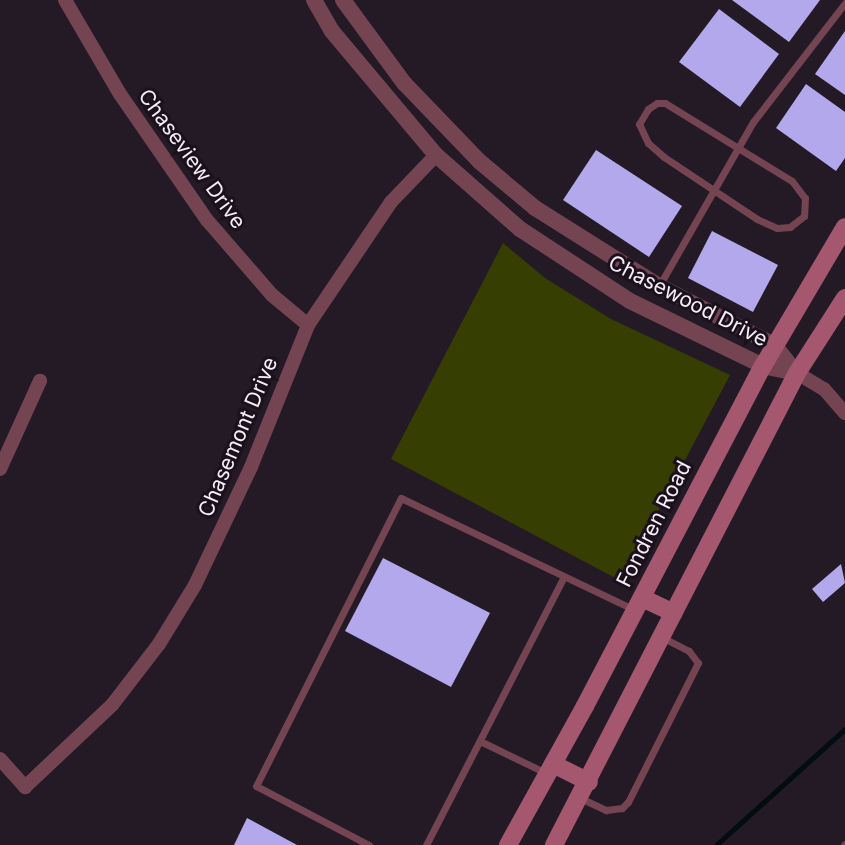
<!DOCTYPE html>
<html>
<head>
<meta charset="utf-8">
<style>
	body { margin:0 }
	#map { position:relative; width:845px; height:845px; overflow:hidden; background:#241a26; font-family:Inter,sans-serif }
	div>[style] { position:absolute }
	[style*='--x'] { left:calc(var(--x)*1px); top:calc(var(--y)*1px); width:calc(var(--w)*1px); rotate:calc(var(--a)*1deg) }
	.green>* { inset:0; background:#373e01 }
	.stream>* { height:5px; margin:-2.5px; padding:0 2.5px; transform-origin:2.5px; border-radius:2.5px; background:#020d0d }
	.building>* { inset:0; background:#b3a8eb }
	.service>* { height:7px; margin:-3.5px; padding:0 3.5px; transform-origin:3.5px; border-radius:3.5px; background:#744452 }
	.minor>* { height:14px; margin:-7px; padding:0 7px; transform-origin:7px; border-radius:7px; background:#744452 }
	.tertiary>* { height:16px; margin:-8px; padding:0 8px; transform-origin:8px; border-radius:8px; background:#744452 }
	.secondary>* { height:18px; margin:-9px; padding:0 9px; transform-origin:9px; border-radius:9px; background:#a4576f }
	span { translate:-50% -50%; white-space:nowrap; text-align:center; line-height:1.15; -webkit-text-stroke:6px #1b111c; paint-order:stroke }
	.street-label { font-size:21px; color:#f5eef6 }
</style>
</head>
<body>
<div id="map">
	<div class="green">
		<div style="clip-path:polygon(503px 243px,545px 278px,611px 319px,730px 375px,621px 581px,391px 459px)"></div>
	</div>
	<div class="stream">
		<div style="--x:716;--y:845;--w:173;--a:-42"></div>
	</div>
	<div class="building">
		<div style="clip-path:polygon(732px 0,820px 0,789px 42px)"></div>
		<div style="clip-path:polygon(719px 9px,779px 54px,740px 107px,679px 62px)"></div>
		<div style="clip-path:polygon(845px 31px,845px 95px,815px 74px)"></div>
		<div style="clip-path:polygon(806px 84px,845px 112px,845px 158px,836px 171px,776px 128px)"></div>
		<div style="clip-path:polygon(596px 150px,682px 206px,649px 257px,563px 200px)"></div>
		<div style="clip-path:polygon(712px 231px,778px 265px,753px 312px,688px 278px)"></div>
		<div style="clip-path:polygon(383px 558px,490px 613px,451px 687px,345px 631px)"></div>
		<div style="clip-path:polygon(841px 564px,845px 583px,823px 602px,812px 589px)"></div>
		<div style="clip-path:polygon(247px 818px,297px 845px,234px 845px)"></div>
	</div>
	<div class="service">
		<div style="--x:657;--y:103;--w:8;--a:0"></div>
		<div style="--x:665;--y:103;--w:149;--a:31.6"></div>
		<div style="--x:792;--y:181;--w:21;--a:53"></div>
		<div style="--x:805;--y:198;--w:18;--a:93"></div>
		<div style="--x:804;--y:216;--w:18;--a:142"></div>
		<div style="--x:790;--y:227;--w:13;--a:176"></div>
		<div style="--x:777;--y:228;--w:22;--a:-156"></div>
		<div style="--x:757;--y:219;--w:112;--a:-146.3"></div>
		<div style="--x:664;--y:157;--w:21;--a:-139"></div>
		<div style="--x:648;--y:143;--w:21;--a:-115"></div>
		<div style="--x:639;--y:124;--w:17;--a:-59"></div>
		<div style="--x:648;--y:109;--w:11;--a:-34"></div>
		<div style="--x:659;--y:286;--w:189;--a:-60.2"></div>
		<div style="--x:753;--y:122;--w:150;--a:-52.3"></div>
		<div style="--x:480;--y:741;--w:73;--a:25.9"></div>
		<div style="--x:580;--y:798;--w:29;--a:25"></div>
		<div style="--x:606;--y:810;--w:16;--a:-7"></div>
		<div style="--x:622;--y:808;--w:8;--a:-45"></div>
		<div style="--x:628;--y:802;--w:156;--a:-63.3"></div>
		<div style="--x:698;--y:663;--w:15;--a:-127"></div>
		<div style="--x:689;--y:651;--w:30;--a:-153"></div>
		<div style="--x:369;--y:845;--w:127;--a:-152.4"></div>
		<div style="--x:256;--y:786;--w:322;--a:-63.3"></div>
		<div style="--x:401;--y:498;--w:259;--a:25.6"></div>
		<div style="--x:426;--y:845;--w:302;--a:-62.8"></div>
		<div style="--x:844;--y:845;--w:1;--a:-45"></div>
	</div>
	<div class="minor">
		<div style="--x:65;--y:0;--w:109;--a:59.7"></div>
		<div style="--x:120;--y:94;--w:153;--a:55.4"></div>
		<div style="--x:207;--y:220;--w:99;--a:49.1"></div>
		<div style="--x:272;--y:295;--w:47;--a:39.8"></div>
		<div style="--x:797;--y:373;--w:31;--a:31"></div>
		<div style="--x:824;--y:389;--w:32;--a:49"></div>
		<div style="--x:0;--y:469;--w:97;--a:-65.6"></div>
		<div style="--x:0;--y:759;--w:38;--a:48"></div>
		<div style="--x:25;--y:787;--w:120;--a:-43.3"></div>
		<div style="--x:112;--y:705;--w:77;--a:-52.4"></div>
		<div style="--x:159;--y:644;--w:69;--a:-58.6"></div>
		<div style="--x:195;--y:585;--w:131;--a:-64.6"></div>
		<div style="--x:251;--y:467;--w:153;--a:-68.1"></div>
		<div style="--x:308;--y:325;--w:148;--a:-56"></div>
		<div style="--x:391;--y:202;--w:65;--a:-46.2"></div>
	</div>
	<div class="tertiary">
		<div style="--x:314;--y:0;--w:34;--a:60"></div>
		<div style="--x:331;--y:30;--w:163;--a:50"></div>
		<div style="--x:436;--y:155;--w:112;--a:41.4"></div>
		<div style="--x:520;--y:229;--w:131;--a:33.2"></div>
		<div style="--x:630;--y:301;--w:148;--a:26"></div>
		<div style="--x:763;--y:366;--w:35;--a:12"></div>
		<div style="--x:343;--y:0;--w:103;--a:53.7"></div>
		<div style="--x:404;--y:83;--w:108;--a:46.1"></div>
		<div style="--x:479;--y:161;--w:73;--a:40"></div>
		<div style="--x:535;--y:208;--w:146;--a:32.2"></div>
		<div style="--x:659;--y:286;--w:129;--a:27.2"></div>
		<div style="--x:774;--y:345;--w:36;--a:51"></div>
	</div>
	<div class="secondary">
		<div style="--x:642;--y:598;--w:35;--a:25"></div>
		<div style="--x:553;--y:764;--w:40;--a:26.6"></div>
		<div style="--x:508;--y:845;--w:159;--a:-61"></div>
		<div style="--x:585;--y:706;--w:384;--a:-62.4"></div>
		<div style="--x:763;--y:366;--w:161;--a:-59.5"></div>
		<div style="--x:554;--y:845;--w:531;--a:-62.76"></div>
		<div style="--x:797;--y:373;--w:89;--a:-57.4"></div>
	</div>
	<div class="street-label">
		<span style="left:192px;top:159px;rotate:54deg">Chaseview Drive</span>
		<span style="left:688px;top:301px;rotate:27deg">Chasewood Drive</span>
		<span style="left:238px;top:437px;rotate:-67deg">Chasemont Drive</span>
		<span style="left:654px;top:524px;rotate:-63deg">Fondren Road</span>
	</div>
</div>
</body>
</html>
